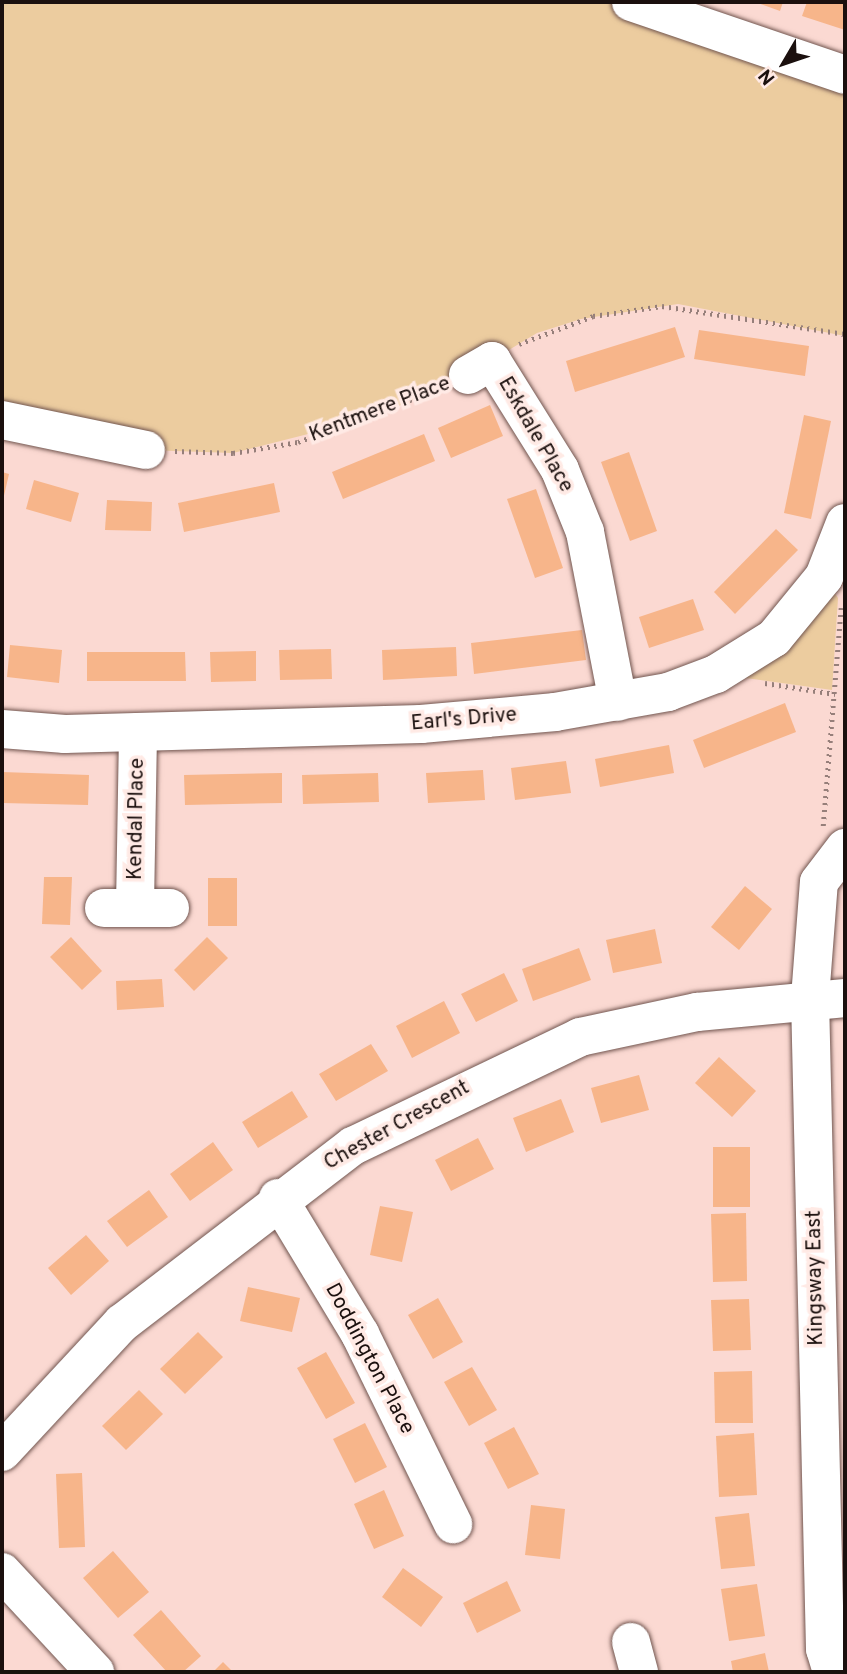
<!DOCTYPE html>
<html>
<head>
<meta charset="utf-8">
<style>
	body { margin:0 }
	#map { position:relative; width:847px; height:1674px; overflow:hidden; background:#fbd9d2; font-family:Overpass,sans-serif }
	div>[style] { position:absolute }
	[style*='--x'] { left:calc(var(--x)*1px); top:calc(var(--y)*1px); width:calc(var(--w)*1px); rotate:calc(var(--a)*1deg) }
	.green>* { inset:0; background:#eccc9f }
	.building>* { inset:0; background:#f7b58a }
	.path>* { height:4.5px; margin-top:-2.25px; transform-origin:0; background:repeating-linear-gradient(90deg,#967f7a 0 2px,transparent 0 7px) }
	.roads { filter:drop-shadow(0 0 2px #71554f) drop-shadow(0 0 2px #71554f) }
	.minor>* { height:38px; margin:-19px; padding:0 19px; transform-origin:19px; border-radius:19px; background:#fff }
	span { translate:-50% -50%; white-space:nowrap; text-align:center; line-height:1.15; -webkit-text-stroke:7px #ffeae5; paint-order:stroke }
	.street-label { font-size:21px; color:#1b100e }
	.frame { position:absolute; inset:0; border:4px solid #1b100e; pointer-events:none }
	.north { position:absolute; left:749px; top:28px; width:70px; height:70px; -webkit-text-stroke:5px #ffeae5; paint-order:stroke; rotate:231deg; font-size:19px; font-weight:700; line-height:28px; text-align:center; color:#1b100e }
	.north::after { content:''; display:block; margin:auto; width:24px; height:32px; background:#1b100e; clip-path:polygon(50% 0,100% 100%,50% 72%,0 100%) }
</style>
</head>
<body>
<div id="map">
	<div class="green">
		<div style="clip-path:polygon(2px 2px,631px 2px,845px 75px,845px 336px,678px 304px,581px 319px,537px 333px,457px 381px,371px 418px,233px 453px,146px 450px,2px 420px)"></div>
		<div style="clip-path:polygon(824px 577px,838px 598px,832px 690px,716px 674px)"></div>
	</div>
	<div class="building">
		<div style="clip-path:polygon(755px 2px,783px 2px,780px 11px)"></div>
		<div style="clip-path:polygon(807px 2px,845px 2px,845px 30px,802px 16px)"></div>
		<div style="clip-path:polygon(675px 327px,685px 357px,575px 392px,566px 361px)"></div>
		<div style="clip-path:polygon(699px 330px,809px 346px,805px 376px,694px 359px)"></div>
		<div style="clip-path:polygon(490px 405px,503px 436px,451px 458px,438px 428px)"></div>
		<div style="clip-path:polygon(804px 415px,831px 421px,811px 519px,784px 513px)"></div>
		<div style="clip-path:polygon(424px 434px,435px 461px,343px 499px,332px 472px)"></div>
		<div style="clip-path:polygon(629px 452px,657px 531px,630px 541px,601px 462px)"></div>
		<div style="clip-path:polygon(2px 472px,9px 474px,3px 500px,2px 500px)"></div>
		<div style="clip-path:polygon(34px 480px,79px 493px,71px 522px,26px 509px)"></div>
		<div style="clip-path:polygon(274px 483px,280px 512px,184px 532px,178px 503px)"></div>
		<div style="clip-path:polygon(536px 489px,563px 568px,535px 578px,507px 499px)"></div>
		<div style="clip-path:polygon(107px 500px,152px 502px,151px 531px,105px 530px)"></div>
		<div style="clip-path:polygon(776px 529px,798px 550px,735px 614px,714px 592px)"></div>
		<div style="clip-path:polygon(693px 599px,704px 630px,649px 648px,639px 617px)"></div>
		<div style="clip-path:polygon(582px 630px,586px 660px,474px 674px,471px 643px)"></div>
		<div style="clip-path:polygon(10px 645px,62px 650px,59px 683px,7px 677px)"></div>
		<div style="clip-path:polygon(456px 647px,457px 676px,383px 680px,382px 650px)"></div>
		<div style="clip-path:polygon(331px 649px,332px 679px,280px 680px,279px 650px)"></div>
		<div style="clip-path:polygon(256px 651px,256px 681px,211px 682px,210px 652px)"></div>
		<div style="clip-path:polygon(87px 652px,185px 652px,186px 681px,87px 681px)"></div>
		<div style="clip-path:polygon(785px 703px,796px 732px,704px 768px,693px 740px)"></div>
		<div style="clip-path:polygon(669px 745px,674px 773px,600px 787px,595px 759px)"></div>
		<div style="clip-path:polygon(566px 761px,571px 793px,515px 800px,511px 768px)"></div>
		<div style="clip-path:polygon(483px 770px,485px 800px,428px 803px,426px 773px)"></div>
		<div style="clip-path:polygon(2px 772px,89px 775px,88px 805px,2px 803px)"></div>
		<div style="clip-path:polygon(282px 773px,282px 803px,185px 805px,184px 775px)"></div>
		<div style="clip-path:polygon(378px 773px,379px 802px,303px 804px,302px 775px)"></div>
		<div style="clip-path:polygon(44px 877px,72px 877px,70px 925px,42px 924px)"></div>
		<div style="clip-path:polygon(208px 878px,237px 878px,237px 926px,208px 926px)"></div>
		<div style="clip-path:polygon(745px 886px,772px 909px,739px 950px,711px 927px)"></div>
		<div style="clip-path:polygon(655px 929px,662px 963px,613px 973px,606px 940px)"></div>
		<div style="clip-path:polygon(71px 937px,102px 971px,82px 990px,50px 957px)"></div>
		<div style="clip-path:polygon(207px 937px,228px 958px,194px 991px,174px 970px)"></div>
		<div style="clip-path:polygon(579px 948px,591px 980px,533px 1001px,522px 969px)"></div>
		<div style="clip-path:polygon(504px 973px,518px 1001px,476px 1022px,461px 994px)"></div>
		<div style="clip-path:polygon(162px 979px,164px 1007px,117px 1010px,116px 981px)"></div>
		<div style="clip-path:polygon(444px 1001px,460px 1033px,412px 1058px,396px 1026px)"></div>
		<div style="clip-path:polygon(371px 1044px,388px 1071px,336px 1101px,319px 1074px)"></div>
		<div style="clip-path:polygon(719px 1057px,756px 1091px,732px 1117px,695px 1083px)"></div>
		<div style="clip-path:polygon(639px 1075px,649px 1110px,601px 1123px,591px 1088px)"></div>
		<div style="clip-path:polygon(292px 1091px,308px 1117px,258px 1148px,242px 1122px)"></div>
		<div style="clip-path:polygon(561px 1099px,574px 1132px,526px 1152px,513px 1118px)"></div>
		<div style="clip-path:polygon(478px 1138px,494px 1169px,451px 1191px,435px 1160px)"></div>
		<div style="clip-path:polygon(213px 1142px,233px 1170px,190px 1201px,170px 1174px)"></div>
		<div style="clip-path:polygon(713px 1147px,750px 1147px,750px 1207px,713px 1207px)"></div>
		<div style="clip-path:polygon(149px 1190px,168px 1217px,127px 1247px,107px 1221px)"></div>
		<div style="clip-path:polygon(380px 1206px,413px 1212px,402px 1262px,370px 1255px)"></div>
		<div style="clip-path:polygon(746px 1213px,747px 1281px,713px 1282px,711px 1214px)"></div>
		<div style="clip-path:polygon(86px 1235px,109px 1261px,71px 1295px,48px 1268px)"></div>
		<div style="clip-path:polygon(248px 1287px,300px 1298px,292px 1332px,240px 1321px)"></div>
		<div style="clip-path:polygon(438px 1298px,463px 1342px,433px 1359px,408px 1315px)"></div>
		<div style="clip-path:polygon(749px 1299px,751px 1350px,713px 1351px,711px 1300px)"></div>
		<div style="clip-path:polygon(198px 1332px,223px 1357px,185px 1394px,160px 1369px)"></div>
		<div style="clip-path:polygon(326px 1352px,355px 1403px,326px 1419px,297px 1368px)"></div>
		<div style="clip-path:polygon(472px 1367px,497px 1410px,469px 1426px,444px 1382px)"></div>
		<div style="clip-path:polygon(752px 1371px,753px 1423px,715px 1423px,714px 1372px)"></div>
		<div style="clip-path:polygon(139px 1390px,163px 1414px,126px 1450px,102px 1426px)"></div>
		<div style="clip-path:polygon(365px 1423px,387px 1467px,355px 1483px,333px 1439px)"></div>
		<div style="clip-path:polygon(514px 1427px,539px 1474px,508px 1489px,484px 1443px)"></div>
		<div style="clip-path:polygon(754px 1433px,757px 1495px,719px 1497px,716px 1436px)"></div>
		<div style="clip-path:polygon(82px 1473px,85px 1547px,59px 1548px,56px 1474px)"></div>
		<div style="clip-path:polygon(384px 1490px,404px 1536px,374px 1549px,354px 1504px)"></div>
		<div style="clip-path:polygon(531px 1505px,565px 1509px,560px 1559px,525px 1555px)"></div>
		<div style="clip-path:polygon(749px 1513px,755px 1566px,721px 1569px,715px 1517px)"></div>
		<div style="clip-path:polygon(113px 1551px,149px 1592px,118px 1618px,83px 1578px)"></div>
		<div style="clip-path:polygon(403px 1568px,443px 1597px,421px 1627px,382px 1597px)"></div>
		<div style="clip-path:polygon(507px 1581px,521px 1611px,477px 1633px,463px 1603px)"></div>
		<div style="clip-path:polygon(757px 1584px,765px 1636px,729px 1641px,721px 1589px)"></div>
		<div style="clip-path:polygon(161px 1610px,201px 1656px,183px 1672px,167px 1672px,133px 1635px)"></div>
		<div style="clip-path:polygon(765px 1653px,769px 1672px,733px 1672px,731px 1661px)"></div>
		<div style="clip-path:polygon(223px 1662px,233px 1672px,213px 1672px)"></div>
	</div>
	<div class="path">
		<div style="--x:519;--y:344;--w:79;--a:-20.7"></div>
		<div style="--x:593;--y:316;--w:70;--a:-8.2"></div>
		<div style="--x:662;--y:306;--w:185;--a:8.7"></div>
		<div style="--x:175;--y:451;--w:58;--a:2"></div>
		<div style="--x:233;--y:453;--w:66;--a:-9.6"></div>
		<div style="--x:298;--y:442;--w:154;--a:-20.6"></div>
		<div style="--x:765;--y:683;--w:71;--a:8.9"></div>
		<div style="--x:823;--y:826;--w:219;--a:-85.3"></div>
	</div>
	<div class="roads">
		<div class="minor">
			<div style="--x:631;--y:2;--w:226;--a:18.8"></div>
			<div style="--x:468;--y:375;--w:28;--a:-30"></div>
			<div style="--x:492;--y:361;--w:128;--a:58"></div>
			<div style="--x:560;--y:470;--w:67;--a:68"></div>
			<div style="--x:585;--y:532;--w:173;--a:79"></div>
			<div style="--x:2;--y:420;--w:147;--a:11.8"></div>
			<div style="--x:2;--y:729;--w:63;--a:4.5"></div>
			<div style="--x:65;--y:734;--w:356;--a:-1.6"></div>
			<div style="--x:421;--y:724;--w:135;--a:-5.1"></div>
			<div style="--x:555;--y:712;--w:115;--a:-10"></div>
			<div style="--x:668;--y:692;--w:51;--a:-20.6"></div>
			<div style="--x:716;--y:674;--w:68;--a:-31.8"></div>
			<div style="--x:774;--y:638;--w:79;--a:-50.7"></div>
			<div style="--x:824;--y:577;--w:58;--a:-68.7"></div>
			<div style="--x:135;--y:906;--w:174;--a:-89"></div>
			<div style="--x:104;--y:908;--w:66;--a:0"></div>
			<div style="--x:278;--y:1198;--w:159;--a:58.9"></div>
			<div style="--x:360;--y:1334;--w:212;--a:63.9"></div>
			<div style="--x:2;--y:1452;--w:176;--a:-47.1"></div>
			<div style="--x:122;--y:1323;--w:291;--a:-37.5"></div>
			<div style="--x:353;--y:1146;--w:252;--a:-25.6"></div>
			<div style="--x:580;--y:1037;--w:120;--a:-12.1"></div>
			<div style="--x:697;--y:1012;--w:149;--a:-5.4"></div>
			<div style="--x:2;--y:1572;--w:137;--a:47.1"></div>
			<div style="--x:631;--y:1642;--w:31;--a:75"></div>
			<div style="--x:832;--y:1672;--w:24;--a:-107"></div>
			<div style="--x:825;--y:1649;--w:651;--a:-91.32"></div>
			<div style="--x:810;--y:998;--w:116;--a:-85.6"></div>
			<div style="--x:819;--y:882;--w:43;--a:-52.6"></div>
		</div>
	</div>
	<div class="street-label">
		<span style="left:380px;top:410px;rotate:-21deg">Kentmere Place</span>
		<span style="left:535px;top:435px;rotate:60deg">Eskdale Place</span>
		<span style="left:464px;top:720px;rotate:-5deg">Earl's Drive</span>
		<span style="left:137px;top:819px;rotate:-89deg">Kendal Place</span>
		<span style="left:397px;top:1126px;rotate:-29deg">Chester Crescent</span>
		<span style="left:816px;top:1278px;rotate:-91deg">Kingsway East</span>
		<span style="left:369px;top:1359px;rotate:62deg">Doddington Place</span>
	</div>
	<div class="frame"></div>
	<div class="north">N</div>
</div>
</body>
</html>
